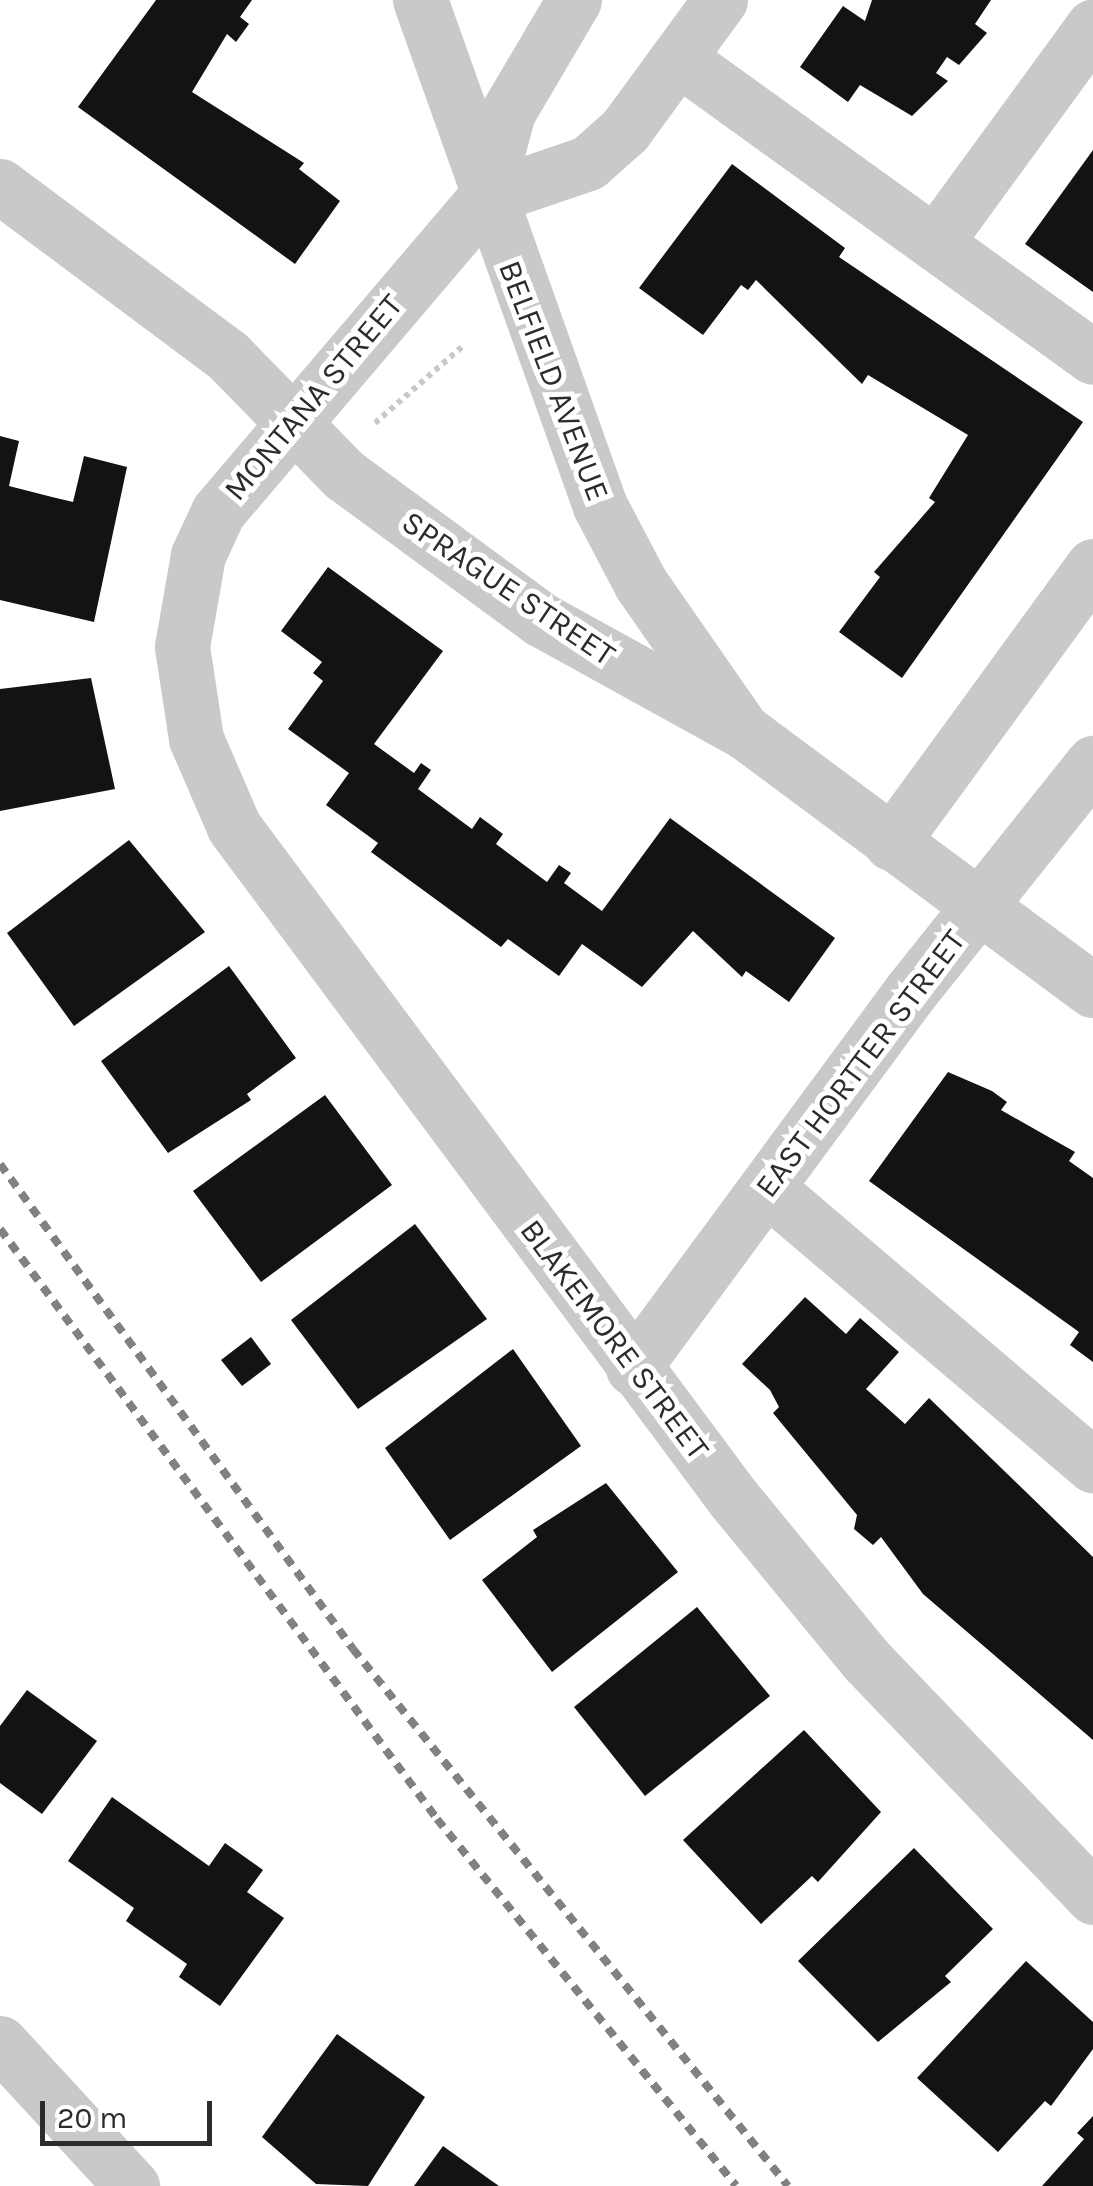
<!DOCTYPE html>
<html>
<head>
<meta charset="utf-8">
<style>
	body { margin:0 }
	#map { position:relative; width:1093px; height:2186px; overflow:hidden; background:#fff; font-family:Karla,sans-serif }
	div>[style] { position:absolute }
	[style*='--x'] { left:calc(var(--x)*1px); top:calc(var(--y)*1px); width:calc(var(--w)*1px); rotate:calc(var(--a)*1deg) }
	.building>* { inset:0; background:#131313 }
	.path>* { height:6px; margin-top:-3px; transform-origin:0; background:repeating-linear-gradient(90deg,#c9c9c9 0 5px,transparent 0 10px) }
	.minor>* { height:55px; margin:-27.5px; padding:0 27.5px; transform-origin:27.5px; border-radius:27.5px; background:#c9c9c9 }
	.rail>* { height:8px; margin-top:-4px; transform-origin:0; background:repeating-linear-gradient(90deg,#818181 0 10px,transparent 0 18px) }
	span { translate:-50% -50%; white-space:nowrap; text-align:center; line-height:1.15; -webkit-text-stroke:10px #fff; paint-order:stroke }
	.street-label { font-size:32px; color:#2c2c2c }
	.scale { position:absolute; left:40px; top:2101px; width:172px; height:45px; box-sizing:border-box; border:5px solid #2c2c2c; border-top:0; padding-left:12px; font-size:30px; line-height:35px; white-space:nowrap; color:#2c2c2c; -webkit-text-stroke:8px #fff; paint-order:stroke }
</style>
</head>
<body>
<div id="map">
	<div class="building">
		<div style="clip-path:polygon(156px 0,252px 0,240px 17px,249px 24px,236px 42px,227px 34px,192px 92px,304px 163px,299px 169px,340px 201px,295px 264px,78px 107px)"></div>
		<div style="clip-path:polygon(872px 0,991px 0,975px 24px,987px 33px,959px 65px,947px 57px,936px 73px,948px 81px,912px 116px,860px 85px,848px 102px,800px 67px,843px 6px,865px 21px)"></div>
		<div style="clip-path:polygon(1093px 150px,1093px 292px,1025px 244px)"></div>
		<div style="clip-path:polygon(732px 164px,845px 248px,839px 257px,1083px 422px,902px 678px,839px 632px,880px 577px,874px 572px,935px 502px,929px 498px,968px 435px,868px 375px,862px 384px,756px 280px,748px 290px,741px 285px,703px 335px,639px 288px)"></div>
		<div style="clip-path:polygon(0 436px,19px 441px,9px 486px,52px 497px,73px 502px,84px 456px,127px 467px,94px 622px,0 600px)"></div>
		<div style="clip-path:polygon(328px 567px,443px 651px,374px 744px,414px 773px,421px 763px,431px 770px,418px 789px,472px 829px,480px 817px,503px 834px,496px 844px,547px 882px,559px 865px,571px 873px,564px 883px,602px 911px,670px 818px,835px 938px,789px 1002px,746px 971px,742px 977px,693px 931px,642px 987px,582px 944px,559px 976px,508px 939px,501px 947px,371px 852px,378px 843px,326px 805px,349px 773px,288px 729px,323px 681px,313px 673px,322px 662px,281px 631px)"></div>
		<div style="clip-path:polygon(91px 678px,115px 789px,0 811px,0 689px)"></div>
		<div style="clip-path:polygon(129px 840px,205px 932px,74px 1026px,7px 933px)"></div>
		<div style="clip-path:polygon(229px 966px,296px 1058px,247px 1094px,251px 1100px,168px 1153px,101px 1061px)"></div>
		<div style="clip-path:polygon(948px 1072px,992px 1091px,1007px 1102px,1001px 1110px,1075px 1152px,1069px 1161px,1093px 1178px,1093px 1362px,1070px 1345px,1079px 1332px,869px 1181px)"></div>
		<div style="clip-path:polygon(325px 1095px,392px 1185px,261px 1282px,193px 1191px)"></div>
		<div style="clip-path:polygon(415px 1224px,487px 1319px,358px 1409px,291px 1320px)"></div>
		<div style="clip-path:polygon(805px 1297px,846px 1334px,860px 1318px,899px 1352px,866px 1389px,905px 1424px,929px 1398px,1093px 1557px,1093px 1740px,923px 1594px,881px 1537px,873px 1545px,854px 1529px,857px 1515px,773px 1413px,779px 1407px,770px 1390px,742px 1364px)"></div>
		<div style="clip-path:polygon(251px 1337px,271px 1364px,242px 1386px,221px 1360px)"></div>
		<div style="clip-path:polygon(513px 1349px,581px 1446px,450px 1540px,385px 1448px)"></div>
		<div style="clip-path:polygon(606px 1483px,678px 1572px,552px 1672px,482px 1580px,537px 1537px,533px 1530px)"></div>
		<div style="clip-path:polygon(697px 1607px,770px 1696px,645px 1796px,574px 1707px)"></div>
		<div style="clip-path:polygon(27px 1690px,97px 1741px,42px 1814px,0 1783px,0 1726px)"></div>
		<div style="clip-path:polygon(804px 1730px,881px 1812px,818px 1882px,812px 1876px,761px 1924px,683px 1840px)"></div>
		<div style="clip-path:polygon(112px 1797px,209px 1866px,225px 1843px,263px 1870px,247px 1892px,284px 1918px,220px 2006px,179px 1977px,187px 1964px,126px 1921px,134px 1908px,68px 1861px)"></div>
		<div style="clip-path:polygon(914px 1848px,993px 1929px,945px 1976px,951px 1982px,878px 2042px,798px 1961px)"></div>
		<div style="clip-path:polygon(1026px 1961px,1093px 2022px,1093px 2049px,1051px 2106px,1045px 2101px,998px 2152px,917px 2078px)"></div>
		<div style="clip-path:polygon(337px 2034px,425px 2097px,368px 2186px,316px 2184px,262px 2137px)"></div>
		<div style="clip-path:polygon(1093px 2116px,1093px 2186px,1042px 2186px,1084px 2139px,1077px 2133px)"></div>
		<div style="clip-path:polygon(443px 2146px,489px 2179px,499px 2186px,414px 2186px)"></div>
	</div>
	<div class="path">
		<div style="--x:375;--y:423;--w:118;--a:-41.2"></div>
	</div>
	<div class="minor">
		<div style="--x:420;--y:0;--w:537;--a:70.42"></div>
		<div style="--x:600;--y:506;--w:88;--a:62.3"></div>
		<div style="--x:641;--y:584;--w:168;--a:55.2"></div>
		<div style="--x:574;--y:0;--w:130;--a:120.5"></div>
		<div style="--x:508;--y:112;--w:89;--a:105"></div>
		<div style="--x:485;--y:198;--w:412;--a:130.4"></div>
		<div style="--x:218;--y:512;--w:47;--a:114.9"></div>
		<div style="--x:198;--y:555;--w:93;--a:99.9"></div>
		<div style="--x:182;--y:647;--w:93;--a:81.3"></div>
		<div style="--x:196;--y:739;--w:96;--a:66.6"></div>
		<div style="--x:234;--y:827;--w:836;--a:53.36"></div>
		<div style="--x:733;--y:1498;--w:211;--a:50.6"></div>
		<div style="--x:867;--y:1661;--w:327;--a:46.2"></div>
		<div style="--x:678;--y:58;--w:511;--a:35.77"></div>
		<div style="--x:0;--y:186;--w:283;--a:36.7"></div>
		<div style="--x:227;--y:355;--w:166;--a:45.7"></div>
		<div style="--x:343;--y:474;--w:247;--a:36.3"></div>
		<div style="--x:542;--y:620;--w:232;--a:28.9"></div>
		<div style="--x:745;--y:732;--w:433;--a:36.6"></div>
		<div style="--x:485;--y:198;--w:109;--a:-18.8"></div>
		<div style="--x:588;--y:163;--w:50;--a:-41.7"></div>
		<div style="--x:625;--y:130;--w:161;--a:-53.8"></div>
		<div style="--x:935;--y:243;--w:268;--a:-53.9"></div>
		<div style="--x:891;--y:843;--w:343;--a:-53.9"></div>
		<div style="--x:767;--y:1188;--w:428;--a:40.4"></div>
		<div style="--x:633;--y:1368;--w:468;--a:-53.6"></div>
		<div style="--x:911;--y:991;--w:292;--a:-51.4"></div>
		<div style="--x:0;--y:2043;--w:195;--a:47.3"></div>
	</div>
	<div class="rail">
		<div style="--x:0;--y:1164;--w:600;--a:53.95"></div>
		<div style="--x:353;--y:1649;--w:691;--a:50.99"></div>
		<div style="--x:0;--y:1229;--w:734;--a:53.47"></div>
		<div style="--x:437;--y:1819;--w:473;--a:50.8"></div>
	</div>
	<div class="street-label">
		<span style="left:553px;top:381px;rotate:69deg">BELFIELD AVENUE</span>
		<span style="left:314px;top:398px;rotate:-50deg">MONTANA STREET</span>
		<span style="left:508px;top:589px;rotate:34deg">SPRAGUE STREET</span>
		<span style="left:861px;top:1064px;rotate:-53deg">EAST HORTTER STREET</span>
		<span style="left:614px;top:1340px;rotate:53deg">BLAKEMORE STREET</span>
	</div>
	<div class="scale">20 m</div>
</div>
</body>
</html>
